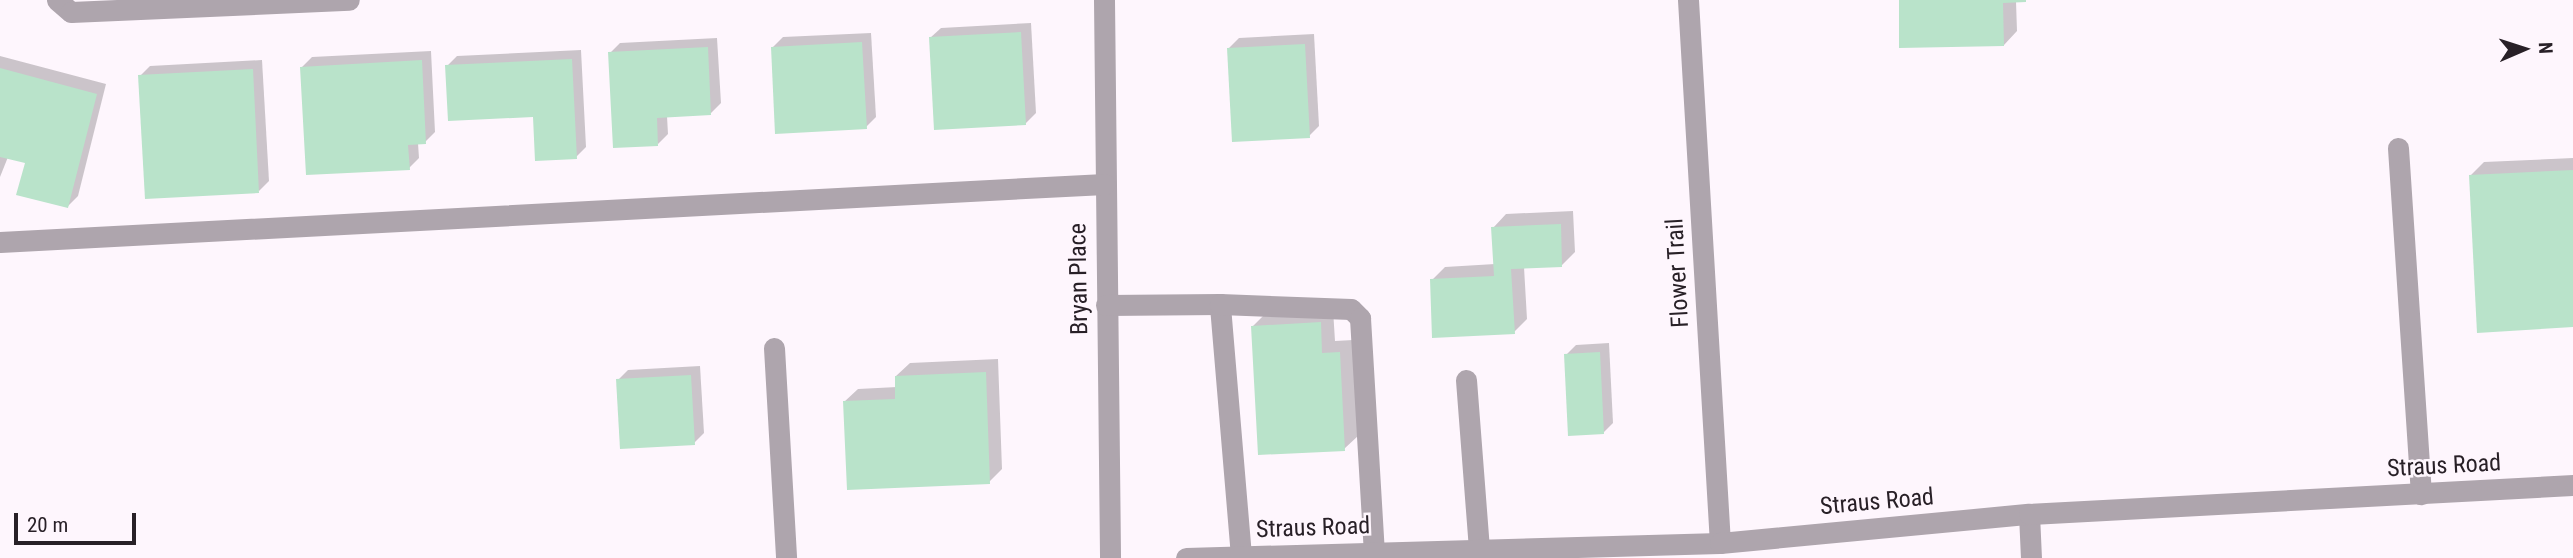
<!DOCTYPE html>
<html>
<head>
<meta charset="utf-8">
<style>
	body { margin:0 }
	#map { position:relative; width:2573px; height:558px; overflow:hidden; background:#fef6fd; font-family:"Roboto Condensed",sans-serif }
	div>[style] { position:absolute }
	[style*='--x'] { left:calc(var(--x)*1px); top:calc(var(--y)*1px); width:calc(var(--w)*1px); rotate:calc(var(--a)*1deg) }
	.shadow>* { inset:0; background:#0003 }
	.building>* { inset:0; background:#b9e3ca }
	.minor>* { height:21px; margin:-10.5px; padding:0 10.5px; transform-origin:10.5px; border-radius:10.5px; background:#aea5ad }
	span { translate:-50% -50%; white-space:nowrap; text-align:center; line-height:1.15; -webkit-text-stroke:5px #fef6fd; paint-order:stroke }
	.street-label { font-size:24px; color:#282027 }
	.north { position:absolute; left:2489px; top:14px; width:70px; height:70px; -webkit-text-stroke:5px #fef6fd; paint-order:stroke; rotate:87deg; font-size:19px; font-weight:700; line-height:28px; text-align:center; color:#282027 }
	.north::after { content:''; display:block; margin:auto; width:24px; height:32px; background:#282027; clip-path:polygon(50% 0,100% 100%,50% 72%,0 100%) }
	.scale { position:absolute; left:14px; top:513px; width:122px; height:32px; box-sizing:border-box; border:4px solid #282027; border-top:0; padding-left:9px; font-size:21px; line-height:24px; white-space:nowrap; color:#282027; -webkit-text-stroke:5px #fef6fd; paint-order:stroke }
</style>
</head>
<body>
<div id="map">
	<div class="shadow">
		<div style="clip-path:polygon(1900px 0,2026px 0,2016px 1px,2017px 31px,2004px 45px)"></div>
		<div style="clip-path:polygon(1031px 23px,1036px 113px,1025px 124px,930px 38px,941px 28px)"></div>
		<div style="clip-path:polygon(871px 33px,876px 117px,866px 127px,773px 47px,783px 37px)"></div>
		<div style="clip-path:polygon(1314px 34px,1319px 126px,1309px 136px,1229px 48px,1239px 38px)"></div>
		<div style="clip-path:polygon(717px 38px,721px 103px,711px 113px,667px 116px,668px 134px,658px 144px,610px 53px,620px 43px)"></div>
		<div style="clip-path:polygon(581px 50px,586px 147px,576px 157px,534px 115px,447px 66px,457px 56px)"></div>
		<div style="clip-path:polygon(431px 51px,435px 132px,425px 142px,418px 143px,419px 158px,409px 168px,302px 67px,312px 57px)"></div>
		<div style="clip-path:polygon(0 56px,106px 84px,78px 196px,68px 206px,27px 162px,8px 157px,0 177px)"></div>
		<div style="clip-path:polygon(262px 60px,269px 181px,259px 191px,140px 76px,150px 66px)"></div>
		<div style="clip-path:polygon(2573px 158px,2573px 326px,2470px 176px,2484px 162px)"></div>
		<div style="clip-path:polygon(1573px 211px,1575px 252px,1562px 265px,1524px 267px,1527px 319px,1514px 332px,1432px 280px,1445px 267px,1495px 264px,1493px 228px,1506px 214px)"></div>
		<div style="clip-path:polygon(1333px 309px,1335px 341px,1353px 340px,1358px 436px,1344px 449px,1253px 326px,1266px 313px)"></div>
		<div style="clip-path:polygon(1609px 343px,1613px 423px,1603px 433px,1566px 355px,1576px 345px)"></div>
		<div style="clip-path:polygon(998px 359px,1002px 469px,989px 482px,844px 402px,858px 389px,897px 387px,896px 376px,910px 363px)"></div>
		<div style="clip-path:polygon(700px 366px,704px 433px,694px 443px,618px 380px,628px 370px)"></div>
	</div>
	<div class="building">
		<div style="clip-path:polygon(1899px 0,2026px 0,2026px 2px,2003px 3px,2004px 46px,1899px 48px)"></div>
		<div style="clip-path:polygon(1021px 32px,1026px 125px,934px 130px,929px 37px)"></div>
		<div style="clip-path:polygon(862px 42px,867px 129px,775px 134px,771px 47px)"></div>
		<div style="clip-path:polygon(1305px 44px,1310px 138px,1232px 142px,1227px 48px)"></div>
		<div style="clip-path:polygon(708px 47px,711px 115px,657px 118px,658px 146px,613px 148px,608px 52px)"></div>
		<div style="clip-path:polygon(572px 59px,577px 159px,535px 161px,533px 117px,448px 121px,445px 65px)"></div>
		<div style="clip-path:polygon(422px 60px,426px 144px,408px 145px,410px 170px,306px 175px,300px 67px)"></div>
		<div style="clip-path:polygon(0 68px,97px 94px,68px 208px,16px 195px,25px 163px,0 157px)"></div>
		<div style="clip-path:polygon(253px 69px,259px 193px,145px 199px,138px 75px)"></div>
		<div style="clip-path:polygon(2573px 170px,2573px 327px,2477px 333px,2469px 175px)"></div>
		<div style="clip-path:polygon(1561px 224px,1562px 267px,1511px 269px,1515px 334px,1432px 338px,1430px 279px,1494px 276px,1491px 227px)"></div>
		<div style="clip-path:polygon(1321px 322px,1322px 353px,1340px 352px,1345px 451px,1258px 455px,1251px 326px)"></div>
		<div style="clip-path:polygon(1600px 352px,1604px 434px,1568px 436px,1564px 354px)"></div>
		<div style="clip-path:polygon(986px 372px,990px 484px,847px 490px,843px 401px,895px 399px,895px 376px)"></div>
		<div style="clip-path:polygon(691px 375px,695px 445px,620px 449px,616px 379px)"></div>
	</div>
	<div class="minor">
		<div style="--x:57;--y:0;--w:18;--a:41"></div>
		<div style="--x:71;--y:12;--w:278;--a:-2.5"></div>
		<div style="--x:1104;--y:0;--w:558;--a:89.38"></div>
		<div style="--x:1688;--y:0;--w:544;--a:86.63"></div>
		<div style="--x:2398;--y:148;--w:347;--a:86.2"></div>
		<div style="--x:0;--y:242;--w:1106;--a:-3.01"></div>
		<div style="--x:1106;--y:305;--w:114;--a:-0.5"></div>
		<div style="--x:774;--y:348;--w:210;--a:86.7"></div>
		<div style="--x:1466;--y:380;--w:170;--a:85.6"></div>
		<div style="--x:2029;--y:514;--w:44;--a:87.4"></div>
		<div style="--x:1241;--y:556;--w:253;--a:-94.8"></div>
		<div style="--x:1220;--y:304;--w:131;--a:2.2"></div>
		<div style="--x:1351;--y:309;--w:13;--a:45"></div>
		<div style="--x:1360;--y:318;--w:235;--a:86.6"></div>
		<div style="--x:1186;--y:558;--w:534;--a:-1.61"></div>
		<div style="--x:1720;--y:543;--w:310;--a:-5.4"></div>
		<div style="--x:2029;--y:514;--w:545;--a:-3.05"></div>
	</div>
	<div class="street-label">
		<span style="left:1678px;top:273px;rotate:-93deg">Flower Trail</span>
		<span style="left:1079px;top:279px;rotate:-91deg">Bryan Place</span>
		<span style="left:2444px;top:466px;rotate:-3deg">Straus Road</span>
		<span style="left:1877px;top:502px;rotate:-5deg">Straus Road</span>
		<span style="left:1313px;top:528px;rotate:-2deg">Straus Road</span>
	</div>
	<div class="north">N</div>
	<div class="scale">20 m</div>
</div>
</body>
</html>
